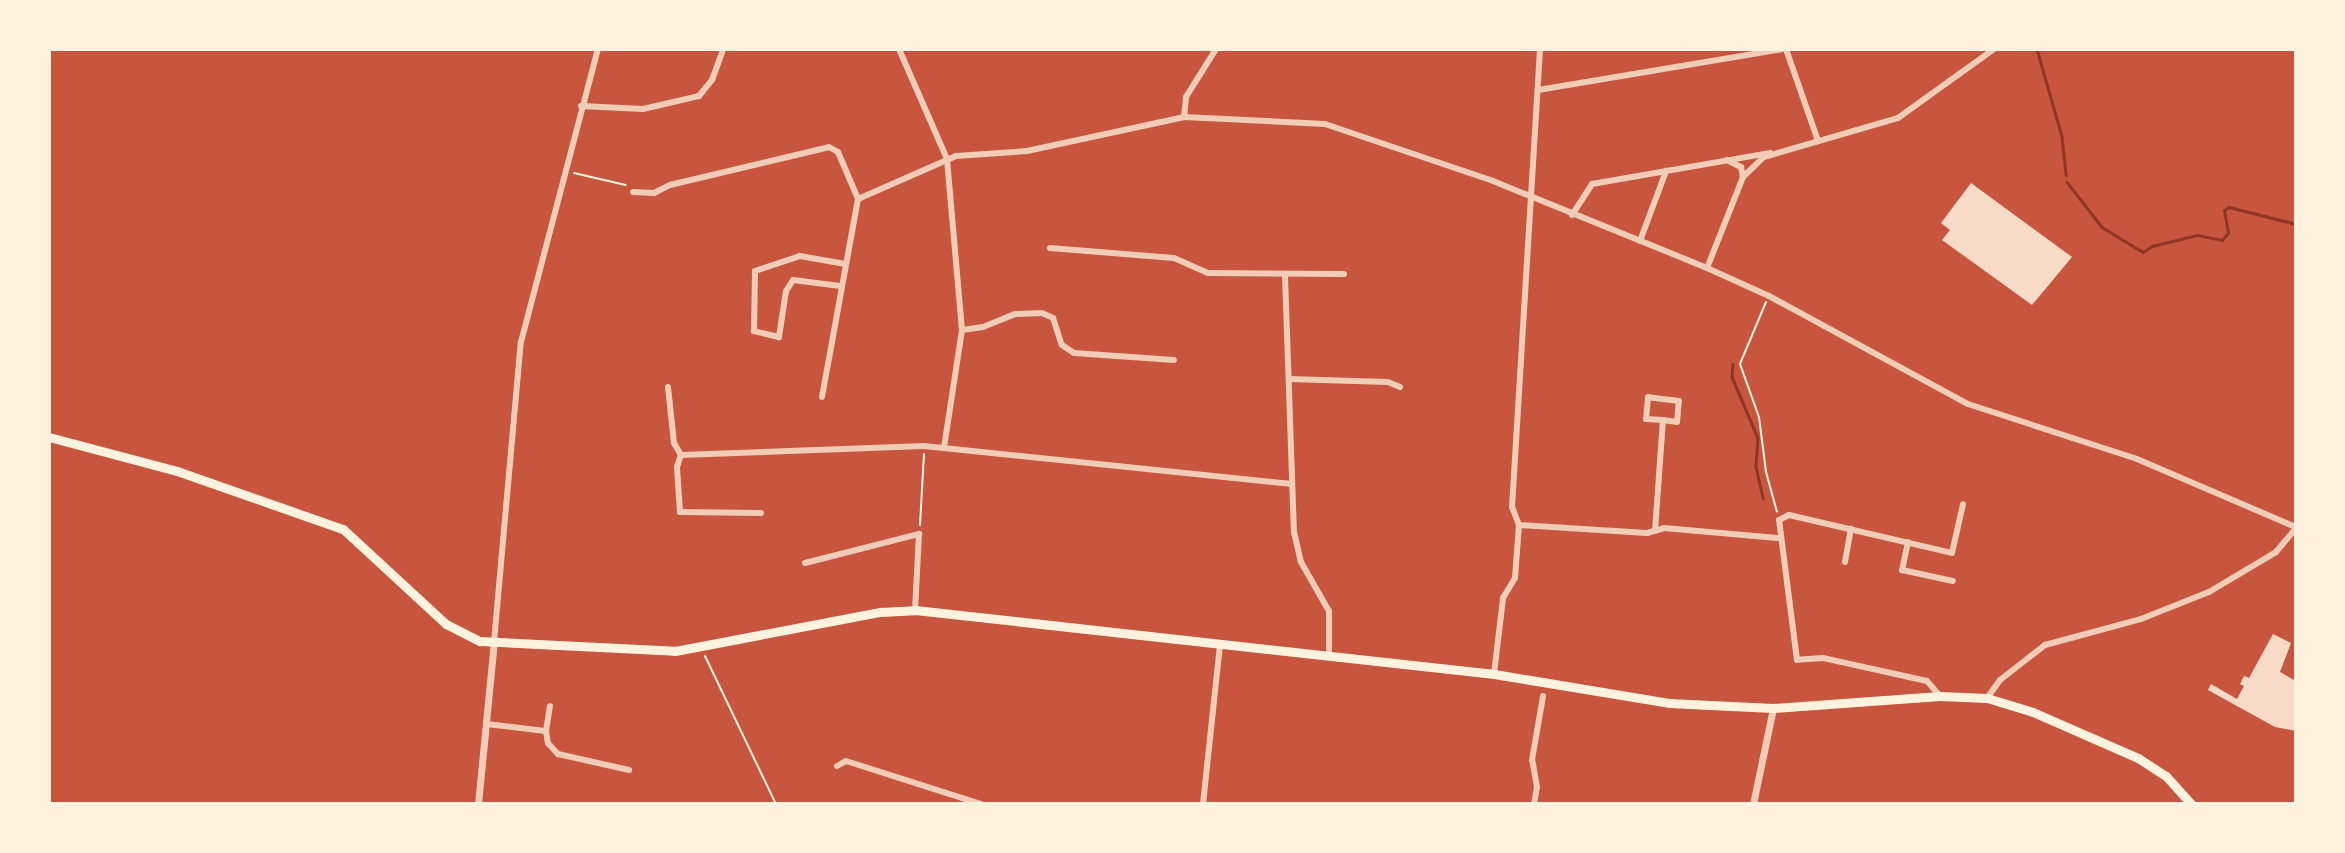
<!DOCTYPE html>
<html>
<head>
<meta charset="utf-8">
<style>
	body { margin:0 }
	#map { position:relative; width:2345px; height:853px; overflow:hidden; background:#c8553d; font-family:"Source Serif 4",serif }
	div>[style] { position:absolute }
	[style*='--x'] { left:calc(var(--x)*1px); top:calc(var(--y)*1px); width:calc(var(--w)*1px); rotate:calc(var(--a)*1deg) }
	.stream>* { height:2.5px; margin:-1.25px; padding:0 1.25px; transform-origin:1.25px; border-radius:1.25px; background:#8f3625 }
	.building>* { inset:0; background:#f7dbc8 }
	.path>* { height:2px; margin:-1px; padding:0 1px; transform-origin:1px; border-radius:1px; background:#fff3e0 }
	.minor>* { height:6px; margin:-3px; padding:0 3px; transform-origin:3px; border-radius:3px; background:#f1ccb7 }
	.tertiary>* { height:7px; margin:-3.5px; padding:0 3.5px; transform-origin:3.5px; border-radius:3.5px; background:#f1ccb7 }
	.secondary>* { height:9px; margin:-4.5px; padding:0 4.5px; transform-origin:4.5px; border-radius:4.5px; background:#fff3e0 }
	span { translate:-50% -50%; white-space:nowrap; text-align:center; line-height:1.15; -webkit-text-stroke:7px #fff3e0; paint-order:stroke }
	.frame { position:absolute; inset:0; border:51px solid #fff3e0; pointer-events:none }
</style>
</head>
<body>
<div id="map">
	<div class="stream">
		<div style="--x:2037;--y:49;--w:91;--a:74"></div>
		<div style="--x:2062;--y:136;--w:39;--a:84"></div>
		<div style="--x:2067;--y:182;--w:57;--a:52.1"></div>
		<div style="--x:2102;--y:227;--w:48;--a:31.4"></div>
		<div style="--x:2143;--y:252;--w:11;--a:-34"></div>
		<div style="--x:2152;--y:246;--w:46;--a:-13.7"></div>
		<div style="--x:2197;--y:235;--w:25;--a:11"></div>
		<div style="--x:2222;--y:240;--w:9;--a:-49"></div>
		<div style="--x:2228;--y:233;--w:23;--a:-100"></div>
		<div style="--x:2224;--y:210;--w:6;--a:-31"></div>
		<div style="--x:2229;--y:207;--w:69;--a:14.2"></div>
		<div style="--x:1733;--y:364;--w:13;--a:94"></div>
		<div style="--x:1732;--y:377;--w:66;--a:66.9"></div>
		<div style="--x:1758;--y:438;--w:29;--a:94"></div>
		<div style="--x:1756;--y:467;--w:32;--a:77"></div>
	</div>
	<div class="building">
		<div style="clip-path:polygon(1971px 183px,2072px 257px,2032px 305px,1942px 240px,1950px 230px,1941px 223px)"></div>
		<div style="clip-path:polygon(2273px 634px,2291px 643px,2280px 672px,2296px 681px,2296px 731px,2275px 727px,2208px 690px,2211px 684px,2237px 699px,2244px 686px,2240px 684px,2244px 676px,2249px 678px)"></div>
	</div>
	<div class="path">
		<div style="--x:574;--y:173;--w:53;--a:13"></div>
		<div style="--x:1766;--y:302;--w:67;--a:112.8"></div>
		<div style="--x:1740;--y:364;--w:56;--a:70.3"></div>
		<div style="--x:1759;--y:417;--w:55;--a:82.7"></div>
		<div style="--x:1766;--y:472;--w:41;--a:74.6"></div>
		<div style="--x:920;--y:525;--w:71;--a:-86.8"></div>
		<div style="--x:705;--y:656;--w:164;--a:64.4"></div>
	</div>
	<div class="minor">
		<div style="--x:899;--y:49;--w:120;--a:66.4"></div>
		<div style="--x:947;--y:159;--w:172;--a:85"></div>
		<div style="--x:962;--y:330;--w:119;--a:98.7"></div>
		<div style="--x:1786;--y:49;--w:97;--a:70.8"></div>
		<div style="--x:1538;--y:90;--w:247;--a:-9.5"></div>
		<div style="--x:581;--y:106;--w:62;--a:2.8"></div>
		<div style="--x:643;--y:109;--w:57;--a:-13.1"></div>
		<div style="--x:699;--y:96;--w:21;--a:-51"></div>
		<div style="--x:712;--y:80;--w:33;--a:-70"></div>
		<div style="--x:1184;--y:117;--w:20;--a:-84"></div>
		<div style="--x:1186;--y:97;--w:57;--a:-58"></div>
		<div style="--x:1727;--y:160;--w:16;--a:27"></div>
		<div style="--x:1741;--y:167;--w:10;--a:79"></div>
		<div style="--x:633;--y:192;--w:21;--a:3"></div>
		<div style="--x:654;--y:193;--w:18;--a:-27"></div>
		<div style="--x:670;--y:185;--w:163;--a:-13.4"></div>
		<div style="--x:829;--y:147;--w:10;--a:29"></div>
		<div style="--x:838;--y:152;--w:51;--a:66.9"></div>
		<div style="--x:858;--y:199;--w:107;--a:-23.7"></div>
		<div style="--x:956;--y:156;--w:71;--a:-4"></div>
		<div style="--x:1027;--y:151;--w:161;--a:-12.2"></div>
		<div style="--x:1184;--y:117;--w:141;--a:2.8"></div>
		<div style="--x:1325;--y:124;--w:177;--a:18.7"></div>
		<div style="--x:1493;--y:181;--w:231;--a:22.1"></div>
		<div style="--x:1707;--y:268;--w:68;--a:24.3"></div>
		<div style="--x:1769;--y:296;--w:226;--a:28.5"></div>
		<div style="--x:1968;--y:404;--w:178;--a:18"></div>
		<div style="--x:2137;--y:459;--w:173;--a:23.2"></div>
		<div style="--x:1572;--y:215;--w:37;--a:-57"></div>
		<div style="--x:1592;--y:184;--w:181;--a:-9.9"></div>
		<div style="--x:1640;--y:241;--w:75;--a:-69.6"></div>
		<div style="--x:1050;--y:248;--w:124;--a:4.6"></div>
		<div style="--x:1174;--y:258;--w:37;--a:24"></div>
		<div style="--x:1208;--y:273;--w:136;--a:0.4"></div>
		<div style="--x:1707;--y:268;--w:98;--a:-68.4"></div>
		<div style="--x:1743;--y:177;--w:29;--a:-44"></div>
		<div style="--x:1764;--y:157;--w:140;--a:-16.2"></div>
		<div style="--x:1898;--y:118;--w:118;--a:-35.7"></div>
		<div style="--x:1285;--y:276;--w:256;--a:88"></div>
		<div style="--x:1294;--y:532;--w:31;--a:77"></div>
		<div style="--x:1301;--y:562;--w:56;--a:60.3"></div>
		<div style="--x:1329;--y:611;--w:44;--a:90"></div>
		<div style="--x:840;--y:286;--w:47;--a:-172.7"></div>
		<div style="--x:793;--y:280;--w:13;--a:122"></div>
		<div style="--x:786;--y:291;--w:47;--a:98.7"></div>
		<div style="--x:779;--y:337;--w:26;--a:-167"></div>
		<div style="--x:754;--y:331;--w:60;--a:-89"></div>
		<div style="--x:755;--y:271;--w:47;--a:-18.4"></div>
		<div style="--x:800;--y:256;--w:46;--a:10.1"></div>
		<div style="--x:962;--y:330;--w:21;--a:-8"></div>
		<div style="--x:983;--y:327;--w:35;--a:-22"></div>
		<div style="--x:1015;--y:314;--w:27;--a:-2"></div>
		<div style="--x:1042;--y:313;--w:12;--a:24"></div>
		<div style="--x:1053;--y:318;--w:28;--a:72"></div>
		<div style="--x:1062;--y:345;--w:14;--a:34"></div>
		<div style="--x:1074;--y:353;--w:100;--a:4"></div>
		<div style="--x:1289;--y:379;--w:99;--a:1.7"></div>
		<div style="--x:1388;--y:382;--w:13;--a:23"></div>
		<div style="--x:668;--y:387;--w:56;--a:83.9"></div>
		<div style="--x:674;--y:443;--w:14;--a:60"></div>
		<div style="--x:822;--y:397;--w:201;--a:-79.7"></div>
		<div style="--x:761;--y:513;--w:81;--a:-179.3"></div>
		<div style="--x:680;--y:512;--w:45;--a:-93.8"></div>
		<div style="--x:677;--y:467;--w:13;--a:-72"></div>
		<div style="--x:681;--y:455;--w:243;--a:-2.1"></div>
		<div style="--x:924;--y:446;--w:370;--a:5.9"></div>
		<div style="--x:1519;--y:525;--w:128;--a:3.6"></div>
		<div style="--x:1647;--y:533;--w:18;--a:-16"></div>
		<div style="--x:1664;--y:528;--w:114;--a:5"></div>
		<div style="--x:1655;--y:531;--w:111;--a:-85.9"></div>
		<div style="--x:1663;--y:420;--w:14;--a:8"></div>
		<div style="--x:1677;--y:422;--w:21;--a:-85"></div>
		<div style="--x:1679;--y:401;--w:31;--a:-173"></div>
		<div style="--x:1648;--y:397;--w:22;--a:95"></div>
		<div style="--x:1646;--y:419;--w:17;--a:3"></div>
		<div style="--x:1908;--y:542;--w:29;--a:102"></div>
		<div style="--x:1902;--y:570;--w:52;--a:12.2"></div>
		<div style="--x:1845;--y:562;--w:34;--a:-80"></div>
		<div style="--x:805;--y:563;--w:118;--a:-14.3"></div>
		<div style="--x:919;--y:534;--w:76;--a:93"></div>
		<div style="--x:494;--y:642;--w:301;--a:-84.9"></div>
		<div style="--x:521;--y:342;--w:303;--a:-75.3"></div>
		<div style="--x:1494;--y:674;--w:77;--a:-83.2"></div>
		<div style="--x:1503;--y:598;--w:23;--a:-59"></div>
		<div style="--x:1515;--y:578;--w:53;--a:-85.7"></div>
		<div style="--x:1519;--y:525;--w:19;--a:-111"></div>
		<div style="--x:1512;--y:507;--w:459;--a:-86.5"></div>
		<div style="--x:1940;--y:696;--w:20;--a:-131"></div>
		<div style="--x:1927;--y:681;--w:107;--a:-167.5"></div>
		<div style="--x:1823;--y:658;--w:26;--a:176"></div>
		<div style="--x:1797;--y:660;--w:141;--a:-97.3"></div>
		<div style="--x:1779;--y:520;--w:11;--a:-27"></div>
		<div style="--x:1789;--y:515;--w:167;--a:13.1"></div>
		<div style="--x:1952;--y:553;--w:50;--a:-77.3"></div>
		<div style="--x:1987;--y:698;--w:22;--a:-54"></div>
		<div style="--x:2000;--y:680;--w:57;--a:-37.9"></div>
		<div style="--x:2045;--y:645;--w:99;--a:-15.2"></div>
		<div style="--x:2141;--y:619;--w:73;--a:-21.7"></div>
		<div style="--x:2209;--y:592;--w:78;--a:-30.8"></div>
		<div style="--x:2276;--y:552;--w:31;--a:-50"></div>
		<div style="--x:486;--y:724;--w:60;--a:6.7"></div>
		<div style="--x:546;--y:731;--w:12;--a:81"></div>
		<div style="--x:548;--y:743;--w:15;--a:48"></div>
		<div style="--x:558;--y:754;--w:73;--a:12.7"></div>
		<div style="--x:546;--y:731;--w:25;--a:-81"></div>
		<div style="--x:837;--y:766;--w:10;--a:-29"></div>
		<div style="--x:846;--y:761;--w:142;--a:17.7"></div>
		<div style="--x:1203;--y:804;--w:161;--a:-83.9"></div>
		<div style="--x:1534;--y:804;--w:17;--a:-80"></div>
		<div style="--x:1537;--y:787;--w:27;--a:-100"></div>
		<div style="--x:1532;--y:760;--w:65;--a:-80.2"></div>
	</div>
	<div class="tertiary">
		<div style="--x:478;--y:804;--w:163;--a:-84.4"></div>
		<div style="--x:1753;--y:804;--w:98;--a:-78.2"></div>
	</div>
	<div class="secondary">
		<div style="--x:49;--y:437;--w:132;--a:14.9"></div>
		<div style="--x:177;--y:471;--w:176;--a:19.3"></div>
		<div style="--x:343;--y:529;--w:140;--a:42.7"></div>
		<div style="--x:446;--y:624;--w:38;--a:27"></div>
		<div style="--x:480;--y:641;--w:195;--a:2.9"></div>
		<div style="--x:675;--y:651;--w:209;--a:-10.8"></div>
		<div style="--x:880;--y:612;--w:35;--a:-3"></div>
		<div style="--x:915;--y:610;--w:583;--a:6.31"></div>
		<div style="--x:1494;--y:674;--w:177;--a:9.4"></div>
		<div style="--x:1669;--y:703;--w:104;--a:2.8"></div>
		<div style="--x:1773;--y:708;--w:167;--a:-4.1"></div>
		<div style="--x:1940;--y:696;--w:47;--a:2.4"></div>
		<div style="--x:1987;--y:698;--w:48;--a:16.9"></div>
		<div style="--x:2033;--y:712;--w:115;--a:23.7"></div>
		<div style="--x:2138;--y:758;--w:33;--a:33"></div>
		<div style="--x:2166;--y:776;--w:38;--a:48"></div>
	</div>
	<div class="frame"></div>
</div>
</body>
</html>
